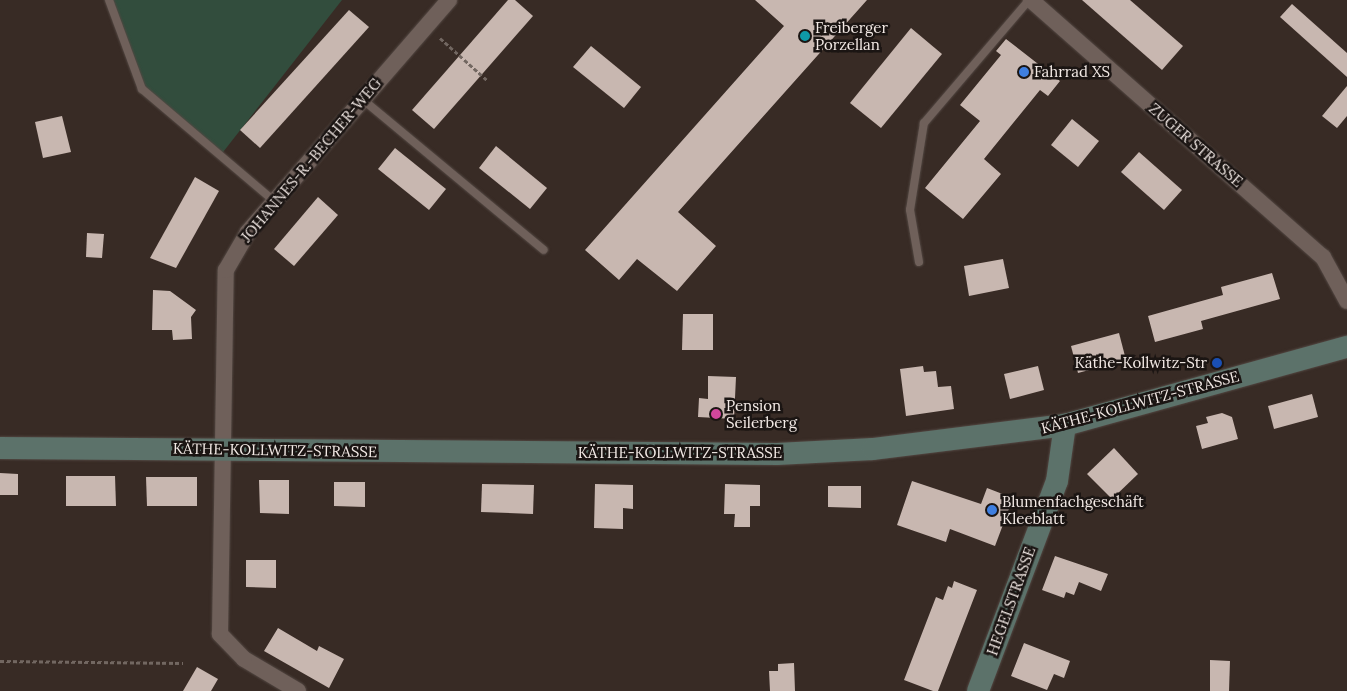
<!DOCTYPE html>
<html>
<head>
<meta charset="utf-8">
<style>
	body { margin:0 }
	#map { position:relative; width:1347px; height:691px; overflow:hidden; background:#382b25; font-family:Lora,serif }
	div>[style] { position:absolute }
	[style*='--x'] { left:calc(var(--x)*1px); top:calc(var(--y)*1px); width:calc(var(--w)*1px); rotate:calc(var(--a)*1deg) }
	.green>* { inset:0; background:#324d3d }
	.building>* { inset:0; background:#c8b7b0 }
	.path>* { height:3px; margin-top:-1.5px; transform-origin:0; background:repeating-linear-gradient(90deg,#726761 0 4px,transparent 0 6.5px) }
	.roads { filter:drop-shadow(0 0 1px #524742) drop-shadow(0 0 1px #524742) }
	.lane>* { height:8px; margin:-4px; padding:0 4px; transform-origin:4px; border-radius:4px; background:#6f605a }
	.street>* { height:16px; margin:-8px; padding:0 8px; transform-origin:8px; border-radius:8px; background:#6f605a }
	.secondary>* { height:22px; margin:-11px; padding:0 11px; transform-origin:11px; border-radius:11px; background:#5c726a }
	.dots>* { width:14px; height:14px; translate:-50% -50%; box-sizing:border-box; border:2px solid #1b1513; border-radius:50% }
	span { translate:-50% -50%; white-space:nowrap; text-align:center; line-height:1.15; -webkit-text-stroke:5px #1b1513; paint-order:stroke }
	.poi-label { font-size:15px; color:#f4ebe7 }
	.left { translate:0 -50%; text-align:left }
	.right { translate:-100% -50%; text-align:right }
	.street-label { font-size:15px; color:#f4ebe7 }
</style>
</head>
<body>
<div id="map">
	<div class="green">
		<div style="clip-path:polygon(109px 0,342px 0,220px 156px,142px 89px)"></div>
	</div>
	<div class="building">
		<div style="clip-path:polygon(508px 0,515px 0,533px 16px,434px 129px,412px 110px)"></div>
		<div style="clip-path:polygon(755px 0,867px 0,678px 212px,716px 246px,677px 291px,637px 259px,619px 280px,585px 250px,784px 26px)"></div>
		<div style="clip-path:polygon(1082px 0,1130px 0,1183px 46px,1162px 70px)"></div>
		<div style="clip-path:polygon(1292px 4px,1347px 53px,1347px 77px,1280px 17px)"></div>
		<div style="clip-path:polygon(349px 10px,369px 27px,260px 148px,240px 130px)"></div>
		<div style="clip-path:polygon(911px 28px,942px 54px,881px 128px,850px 103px)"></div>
		<div style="clip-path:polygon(1006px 39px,1060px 81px,1048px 96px,1040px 90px,984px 159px,1001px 174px,963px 219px,925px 188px,980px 121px,960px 105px,1001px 55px,996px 51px)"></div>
		<div style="clip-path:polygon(591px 46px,641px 87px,624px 108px,573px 67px)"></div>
		<div style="clip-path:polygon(1347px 86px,1347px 116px,1337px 128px,1322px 116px)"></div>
		<div style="clip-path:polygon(62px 116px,71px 152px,43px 158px,35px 122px)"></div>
		<div style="clip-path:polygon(1072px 119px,1099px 141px,1078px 167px,1051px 145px)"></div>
		<div style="clip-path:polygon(496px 146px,547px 188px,530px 209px,479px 168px)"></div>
		<div style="clip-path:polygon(395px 148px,446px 189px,429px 210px,378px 169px)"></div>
		<div style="clip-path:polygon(1139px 152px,1182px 190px,1164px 210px,1121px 172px)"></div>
		<div style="clip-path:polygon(195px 177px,219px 191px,176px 268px,150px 258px)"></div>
		<div style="clip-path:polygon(318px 197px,338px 215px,294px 266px,274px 249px)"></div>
		<div style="clip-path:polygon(87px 233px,104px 234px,102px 258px,86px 257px)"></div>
		<div style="clip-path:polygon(1003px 259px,1009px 288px,969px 296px,964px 266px)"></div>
		<div style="clip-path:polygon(1272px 273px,1280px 299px,1201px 321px,1203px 329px,1155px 342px,1148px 316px,1223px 295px,1221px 287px)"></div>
		<div style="clip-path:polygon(153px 290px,170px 291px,196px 310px,191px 317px,192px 339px,173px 340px,172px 330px,152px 330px)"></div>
		<div style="clip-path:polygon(683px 314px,713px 314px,713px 350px,682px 350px)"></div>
		<div style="clip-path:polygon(1119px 333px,1126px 360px,1078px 373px,1071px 346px)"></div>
		<div style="clip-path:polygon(923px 366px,924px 372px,936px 371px,938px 387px,951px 386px,954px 409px,906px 416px,900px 369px)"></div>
		<div style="clip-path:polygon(1038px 366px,1044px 390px,1010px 399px,1004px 374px)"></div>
		<div style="clip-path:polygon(708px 376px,736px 377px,734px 419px,698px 417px,699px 398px,708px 399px)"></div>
		<div style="clip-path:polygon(1312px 394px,1318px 417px,1274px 429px,1268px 406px)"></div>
		<div style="clip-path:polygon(1222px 413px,1232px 417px,1238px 439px,1202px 449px,1196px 426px,1208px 423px,1206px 417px)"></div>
		<div style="clip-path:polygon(1114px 448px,1138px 474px,1112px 499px,1087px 474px)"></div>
		<div style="clip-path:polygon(0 473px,18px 474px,18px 495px,0 495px)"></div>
		<div style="clip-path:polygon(66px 476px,115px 476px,116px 506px,66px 506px)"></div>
		<div style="clip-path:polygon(146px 477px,197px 477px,197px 506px,147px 506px)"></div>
		<div style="clip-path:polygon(259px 480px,289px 480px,289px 514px,260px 513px)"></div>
		<div style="clip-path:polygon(912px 481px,981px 504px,987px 488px,1013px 498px,995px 546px,950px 529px,946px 542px,897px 525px)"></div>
		<div style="clip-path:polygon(334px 482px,365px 482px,365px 507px,334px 506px)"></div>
		<div style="clip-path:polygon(482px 484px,534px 485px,533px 514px,481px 512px)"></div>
		<div style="clip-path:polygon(595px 484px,633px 485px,633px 509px,623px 508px,623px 529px,594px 528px)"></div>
		<div style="clip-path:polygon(725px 484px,760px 485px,760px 506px,750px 506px,750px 527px,734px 527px,735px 514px,724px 514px)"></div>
		<div style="clip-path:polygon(828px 486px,861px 486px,861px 508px,828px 507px)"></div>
		<div style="clip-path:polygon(1055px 556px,1108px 574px,1101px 591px,1079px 582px,1074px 595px,1066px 592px,1064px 598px,1042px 590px)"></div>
		<div style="clip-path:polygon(246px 560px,276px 560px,276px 588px,246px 587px)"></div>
		<div style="clip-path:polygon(954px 581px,977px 590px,938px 691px,933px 691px,904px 680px,936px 597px,943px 600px,948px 586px,952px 588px)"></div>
		<div style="clip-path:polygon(278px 628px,317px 651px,319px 646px,344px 659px,329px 688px,264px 651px)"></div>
		<div style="clip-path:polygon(1024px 643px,1070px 661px,1064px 678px,1054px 674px,1047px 690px,1011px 676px)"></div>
		<div style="clip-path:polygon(1210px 660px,1230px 661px,1229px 691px,1210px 691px)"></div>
		<div style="clip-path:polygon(794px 663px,795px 691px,770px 691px,769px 671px,778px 671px,778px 664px)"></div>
		<div style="clip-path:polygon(197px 667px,218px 679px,211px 691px,183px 691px)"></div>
	</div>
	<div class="path">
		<div style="--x:440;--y:38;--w:64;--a:41.9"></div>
		<div style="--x:0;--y:661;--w:183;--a:0.6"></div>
	</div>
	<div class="roads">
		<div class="lane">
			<div style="--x:109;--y:0;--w:95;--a:69.7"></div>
			<div style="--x:142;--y:89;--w:173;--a:40.3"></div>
			<div style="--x:362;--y:99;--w:236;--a:39.7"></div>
			<div style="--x:919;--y:262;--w:53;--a:-99.8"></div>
			<div style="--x:910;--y:210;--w:88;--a:-80.9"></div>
			<div style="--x:924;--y:123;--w:162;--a:-49.5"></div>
		</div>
		<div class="street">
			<div style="--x:1031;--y:0;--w:389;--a:41.4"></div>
			<div style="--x:1323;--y:257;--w:50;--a:61.4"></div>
			<div style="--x:298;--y:691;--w:63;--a:-149.3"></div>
			<div style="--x:244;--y:659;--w:35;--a:-134"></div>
			<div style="--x:220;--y:634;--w:364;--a:-89.1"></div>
			<div style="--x:226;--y:270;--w:44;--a:-59.9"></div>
			<div style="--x:248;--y:232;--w:307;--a:-49.1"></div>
		</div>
		<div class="secondary">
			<div style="--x:0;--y:448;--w:777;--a:0.44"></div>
			<div style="--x:777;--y:454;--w:96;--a:-3"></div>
			<div style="--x:873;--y:449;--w:193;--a:-7.1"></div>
			<div style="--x:1065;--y:425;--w:293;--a:-15.5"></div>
			<div style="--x:978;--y:691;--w:224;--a:-69.4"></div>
			<div style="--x:1057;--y:481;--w:57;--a:-81.9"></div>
		</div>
	</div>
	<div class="dots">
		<div style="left:805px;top:36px;background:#0f9aa8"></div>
		<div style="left:1024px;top:72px;background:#3f7fe0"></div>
		<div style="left:1217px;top:363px;background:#1a4fb4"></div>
		<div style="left:716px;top:414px;background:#d1479c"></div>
		<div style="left:992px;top:510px;background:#3f7fe0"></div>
	</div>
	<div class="poi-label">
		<span class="left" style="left:815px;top:36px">Freiberger<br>Porzellan</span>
		<span class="left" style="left:1034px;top:72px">Fahrrad XS</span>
		<span class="right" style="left:1207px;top:363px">Käthe-Kollwitz-Str</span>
		<span class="left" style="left:726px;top:414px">Pension<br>Seilerberg</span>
		<span class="left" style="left:1002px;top:510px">Blumenfachgeschäft<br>Kleeblatt</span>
	</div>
	<div class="street-label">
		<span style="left:1196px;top:145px;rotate:41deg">ZUGER STRASSE</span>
		<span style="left:311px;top:160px;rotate:-50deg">JOHANNES-R.-BECHER-WEG</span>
		<span style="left:1140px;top:402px;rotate:-15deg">KÄTHE-KOLLWITZ-STRASSE</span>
		<span style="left:275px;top:450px;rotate:1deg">KÄTHE-KOLLWITZ-STRASSE</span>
		<span style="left:680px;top:453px">KÄTHE-KOLLWITZ-STRASSE</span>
		<span style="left:1011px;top:601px;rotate:-70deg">HEGELSTRASSE</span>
	</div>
</div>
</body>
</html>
